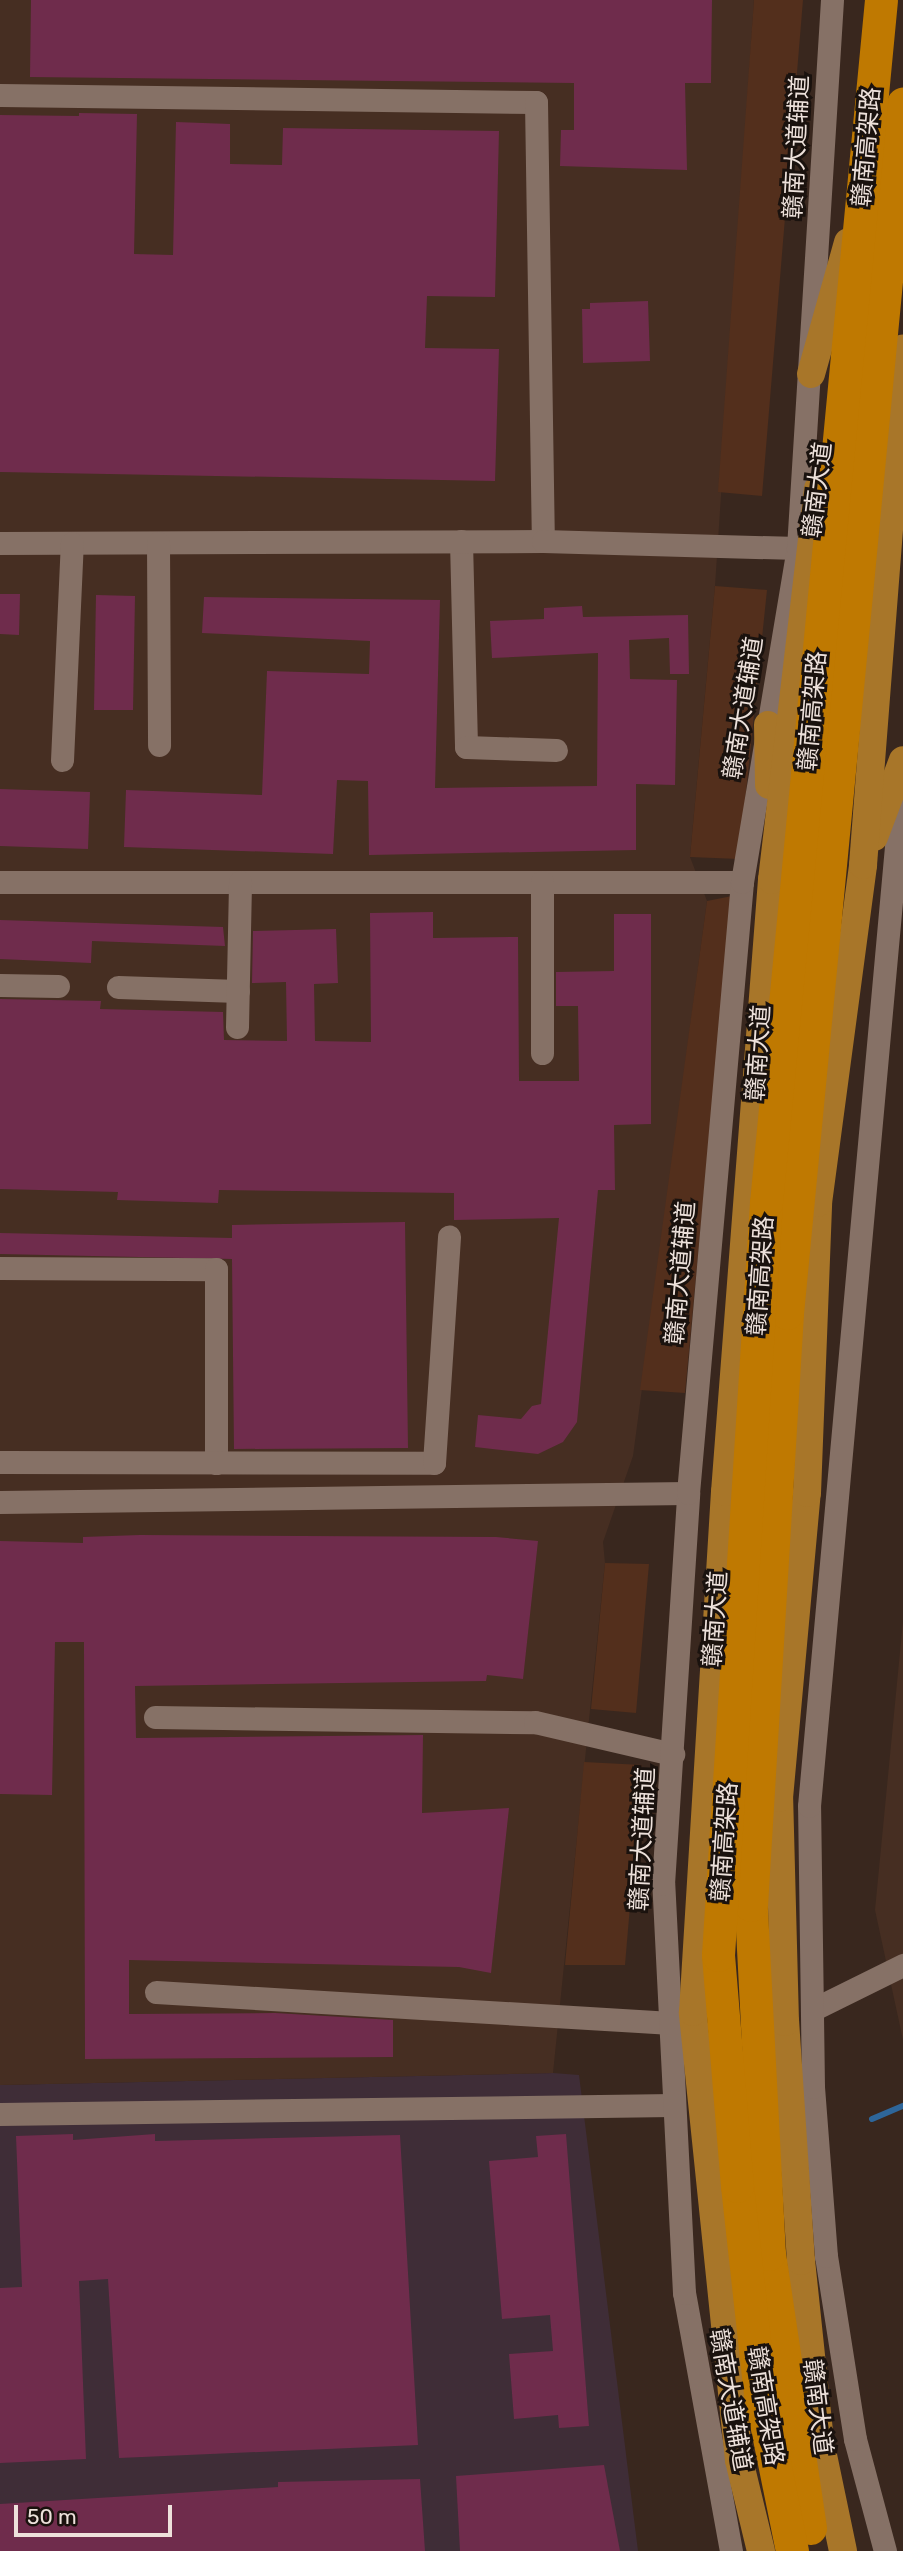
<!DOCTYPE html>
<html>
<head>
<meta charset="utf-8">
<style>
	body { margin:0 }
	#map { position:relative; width:903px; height:2551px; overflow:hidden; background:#39271e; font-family:Rubik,"Noto Sans SC",sans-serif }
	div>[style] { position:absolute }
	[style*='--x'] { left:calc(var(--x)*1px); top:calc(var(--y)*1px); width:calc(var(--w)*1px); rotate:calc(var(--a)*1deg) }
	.commercial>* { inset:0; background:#3f2d37 }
	.built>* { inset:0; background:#462e22 }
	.green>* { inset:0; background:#532f1c }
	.stream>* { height:6px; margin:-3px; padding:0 3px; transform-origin:3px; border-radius:3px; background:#2e669a }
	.building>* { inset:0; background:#6f2c4c }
	.minor>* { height:23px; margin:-11.5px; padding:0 11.5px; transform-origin:11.5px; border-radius:11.5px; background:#867166 }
	.major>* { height:28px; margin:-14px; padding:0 14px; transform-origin:14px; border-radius:14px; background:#a87629 }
	.highway>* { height:33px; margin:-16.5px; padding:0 16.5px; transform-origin:16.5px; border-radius:16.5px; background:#bf7901 }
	span { translate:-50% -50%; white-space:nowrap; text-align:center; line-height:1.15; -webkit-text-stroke:6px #1a120e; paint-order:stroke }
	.street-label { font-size:24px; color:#ede1db }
	.scale { position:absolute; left:14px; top:2505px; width:158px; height:32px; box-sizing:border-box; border:4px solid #ede1db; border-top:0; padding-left:9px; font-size:21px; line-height:24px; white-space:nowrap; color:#ede1db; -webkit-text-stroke:5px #1a120e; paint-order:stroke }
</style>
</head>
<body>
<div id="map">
	<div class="commercial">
		<div style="clip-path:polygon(553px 2073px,579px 2075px,638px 2551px,0 2551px,0 2085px)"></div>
	</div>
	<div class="built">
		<div style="clip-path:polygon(0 0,754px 0,715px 586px,690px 857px,707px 901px,633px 1456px,603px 1542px,605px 1563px,553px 2073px,0 2085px)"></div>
		<div style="clip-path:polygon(903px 1621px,903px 2040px,875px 1910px)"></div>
	</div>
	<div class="green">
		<div style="clip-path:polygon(754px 0,803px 0,762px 496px,718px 492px)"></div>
		<div style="clip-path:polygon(715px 586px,767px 590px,739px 859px,690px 857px)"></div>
		<div style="clip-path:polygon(732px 896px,685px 1393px,640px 1390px,707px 901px)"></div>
		<div style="clip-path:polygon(605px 1563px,649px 1564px,636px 1713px,591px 1709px)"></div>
		<div style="clip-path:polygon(584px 1762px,642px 1765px,625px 1965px,565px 1965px)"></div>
	</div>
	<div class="stream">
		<div style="--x:872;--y:2119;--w:34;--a:-23"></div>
	</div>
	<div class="building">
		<div style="clip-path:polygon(31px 0,712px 0,711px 83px,685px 83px,687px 170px,560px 166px,561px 130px,574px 130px,574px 83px,30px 77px)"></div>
		<div style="clip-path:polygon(79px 113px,137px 114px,134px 254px,173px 255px,176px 122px,230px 124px,230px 164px,282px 165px,283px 128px,499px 131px,495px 297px,427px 296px,425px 348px,499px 349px,495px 481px,0 472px,0 115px,79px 116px)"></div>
		<div style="clip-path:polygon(648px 301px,650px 361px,583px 363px,582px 309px,590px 309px,590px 303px)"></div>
		<div style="clip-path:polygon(0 594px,20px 594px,19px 635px,0 634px)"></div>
		<div style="clip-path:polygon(96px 595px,135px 596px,133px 710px,94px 710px)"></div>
		<div style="clip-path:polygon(204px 597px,440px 600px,435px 788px,597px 786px,598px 653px,492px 658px,490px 621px,544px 619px,544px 608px,582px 606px,583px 617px,688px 615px,689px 674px,670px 674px,669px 638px,629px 640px,630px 679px,677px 680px,675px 785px,636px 784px,636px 850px,369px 855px,368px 781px,337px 780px,333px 854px,124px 847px,126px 790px,262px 795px,267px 671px,369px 674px,370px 641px,202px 633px)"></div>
		<div style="clip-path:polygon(0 789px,90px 792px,88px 849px,0 846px)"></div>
		<div style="clip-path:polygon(433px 912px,433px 938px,518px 937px,519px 1081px,579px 1081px,578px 1006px,556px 1006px,556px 972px,614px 971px,614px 914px,651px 914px,651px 1124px,614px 1125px,615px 1190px,598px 1190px,577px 1422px,563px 1442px,538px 1454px,475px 1447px,478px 1415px,521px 1419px,532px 1406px,541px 1404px,559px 1218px,454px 1220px,454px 1193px,219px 1190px,218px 1203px,117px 1200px,118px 1192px,0 1189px,0 999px,101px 1001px,100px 1009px,223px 1012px,224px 1040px,287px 1041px,286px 982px,252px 983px,253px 931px,336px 929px,338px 983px,314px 984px,315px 1041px,371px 1042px,370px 913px)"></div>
		<div style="clip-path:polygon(0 920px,223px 927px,225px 946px,92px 941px,91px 963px,0 959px)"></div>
		<div style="clip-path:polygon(405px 1222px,408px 1448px,234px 1449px,232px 1259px,0 1254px,0 1233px,232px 1238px,232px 1225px)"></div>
		<div style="clip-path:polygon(140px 1535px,496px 1537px,538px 1541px,523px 1679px,487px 1675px,486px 1681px,135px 1686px,136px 1738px,423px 1735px,422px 1813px,509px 1808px,491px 1973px,459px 1967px,129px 1960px,129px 2014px,275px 2013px,393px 2020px,393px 2057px,85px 2059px,84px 1642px,55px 1642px,52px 1795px,0 1794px,0 1541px,83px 1543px,83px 1537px)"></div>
		<div style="clip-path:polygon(73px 2134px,73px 2140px,155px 2134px,155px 2141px,400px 2135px,418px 2445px,119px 2458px,108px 2279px,79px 2281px,86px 2459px,0 2463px,0 2288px,22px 2287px,16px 2136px)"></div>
		<div style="clip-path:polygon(566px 2134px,589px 2426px,559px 2428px,558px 2415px,514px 2419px,509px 2354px,553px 2351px,550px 2315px,502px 2319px,489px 2161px,538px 2157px,536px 2136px)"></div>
		<div style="clip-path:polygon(604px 2465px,620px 2551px,460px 2551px,456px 2476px)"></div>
		<div style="clip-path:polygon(420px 2479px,425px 2551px,0 2551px,0 2504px,278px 2487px,278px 2482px)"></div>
	</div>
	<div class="minor">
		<div style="--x:0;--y:95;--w:536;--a:0.75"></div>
		<div style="--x:536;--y:102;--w:439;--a:89.1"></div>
		<div style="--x:461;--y:541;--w:206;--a:88.6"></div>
		<div style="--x:466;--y:747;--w:90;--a:1.9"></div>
		<div style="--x:0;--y:543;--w:543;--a:-0.21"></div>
		<div style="--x:543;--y:541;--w:255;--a:1.6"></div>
		<div style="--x:158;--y:543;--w:202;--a:89.7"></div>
		<div style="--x:62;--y:760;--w:217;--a:-87.4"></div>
		<div style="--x:0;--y:882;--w:742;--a:0"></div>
		<div style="--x:0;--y:985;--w:58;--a:1"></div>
		<div style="--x:118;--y:987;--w:120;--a:1.9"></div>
		<div style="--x:237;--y:1027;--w:145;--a:-88.8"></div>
		<div style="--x:542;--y:1053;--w:171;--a:-90"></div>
		<div style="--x:0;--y:1268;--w:216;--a:0.3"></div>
		<div style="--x:216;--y:1269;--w:194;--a:90"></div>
		<div style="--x:0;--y:1462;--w:434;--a:0.1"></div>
		<div style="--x:434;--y:1463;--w:227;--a:-86.2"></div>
		<div style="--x:0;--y:1502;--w:688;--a:-0.75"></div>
		<div style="--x:155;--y:1717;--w:380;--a:0.8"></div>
		<div style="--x:535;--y:1722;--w:142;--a:13.1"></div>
		<div style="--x:156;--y:1992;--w:516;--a:3.44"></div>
		<div style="--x:812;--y:2010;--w:102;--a:-26.3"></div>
		<div style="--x:0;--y:2114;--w:673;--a:-0.77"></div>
		<div style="--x:731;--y:2551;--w:262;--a:-100.3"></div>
		<div style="--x:684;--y:2293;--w:410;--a:-92.9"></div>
		<div style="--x:663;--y:1884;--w:392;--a:-86.3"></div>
		<div style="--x:688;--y:1493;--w:613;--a:-84.95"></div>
		<div style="--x:742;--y:882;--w:339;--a:-80.5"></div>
		<div style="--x:798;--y:548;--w:549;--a:-86.45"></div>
		<div style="--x:885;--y:2551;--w:116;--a:-105"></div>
		<div style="--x:855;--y:2439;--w:185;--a:-99"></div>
		<div style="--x:826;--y:2256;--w:169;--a:-94.4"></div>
		<div style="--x:813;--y:2087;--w:281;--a:-90.8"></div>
		<div style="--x:809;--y:1806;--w:1029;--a:-84.82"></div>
	</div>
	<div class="major">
		<div style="--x:811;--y:374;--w:137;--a:-74.3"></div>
		<div style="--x:768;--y:725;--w:60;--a:89"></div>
		<div style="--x:874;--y:837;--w:82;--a:-69.4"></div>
		<div style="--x:761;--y:2551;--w:94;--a:-103.6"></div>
		<div style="--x:739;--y:2460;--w:450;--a:-95.9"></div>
		<div style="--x:693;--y:2012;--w:521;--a:-86.48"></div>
		<div style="--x:725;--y:1492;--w:614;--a:-85.61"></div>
		<div style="--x:772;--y:880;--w:394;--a:-83.3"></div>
		<div style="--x:843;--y:2551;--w:112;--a:-101.8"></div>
		<div style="--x:820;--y:2441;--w:181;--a:-96"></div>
		<div style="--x:801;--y:2261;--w:240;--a:-93.8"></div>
		<div style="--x:785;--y:2022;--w:224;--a:-91.5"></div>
		<div style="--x:779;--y:1798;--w:306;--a:-84.8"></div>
		<div style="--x:807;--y:1493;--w:290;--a:-87.8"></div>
		<div style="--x:818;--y:1203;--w:341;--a:-82.4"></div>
		<div style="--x:863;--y:865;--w:518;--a:-85.57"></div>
	</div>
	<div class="highway">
		<div style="--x:810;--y:2528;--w:277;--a:-98.5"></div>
		<div style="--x:769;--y:2254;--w:349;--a:-93"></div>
		<div style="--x:751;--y:1905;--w:593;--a:-86.52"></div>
		<div style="--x:787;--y:1313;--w:1215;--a:-84.52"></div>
		<div style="--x:792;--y:2551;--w:160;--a:-101.5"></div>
		<div style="--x:760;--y:2394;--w:209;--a:-96.3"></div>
		<div style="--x:737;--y:2186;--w:232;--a:-94.7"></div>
		<div style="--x:718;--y:1955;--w:754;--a:-86.35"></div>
		<div style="--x:766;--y:1203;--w:1208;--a:-84.54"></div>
	</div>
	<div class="street-label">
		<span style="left:797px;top:147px;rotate:-87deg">赣南大道辅道</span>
		<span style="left:867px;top:147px;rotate:-85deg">赣南高架路</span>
		<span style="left:818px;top:490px;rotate:-83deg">赣南大道</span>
		<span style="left:744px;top:708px;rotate:-81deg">赣南大道辅道</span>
		<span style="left:813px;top:711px;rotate:-85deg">赣南高架路</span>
		<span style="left:759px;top:1053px;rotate:-86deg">赣南大道</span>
		<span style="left:681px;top:1273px;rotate:-85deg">赣南大道辅道</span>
		<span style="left:761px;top:1276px;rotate:-86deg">赣南高架路</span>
		<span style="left:716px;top:1619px;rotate:-86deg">赣南大道</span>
		<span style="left:643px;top:1839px;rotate:-87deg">赣南大道辅道</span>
		<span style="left:725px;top:1842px;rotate:-86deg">赣南高架路</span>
		<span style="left:730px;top:2400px;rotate:80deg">赣南大道辅道</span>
		<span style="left:765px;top:2406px;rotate:81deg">赣南高架路</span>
		<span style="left:817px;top:2407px;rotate:83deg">赣南大道</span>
	</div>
	<div class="scale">50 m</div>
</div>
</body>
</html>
